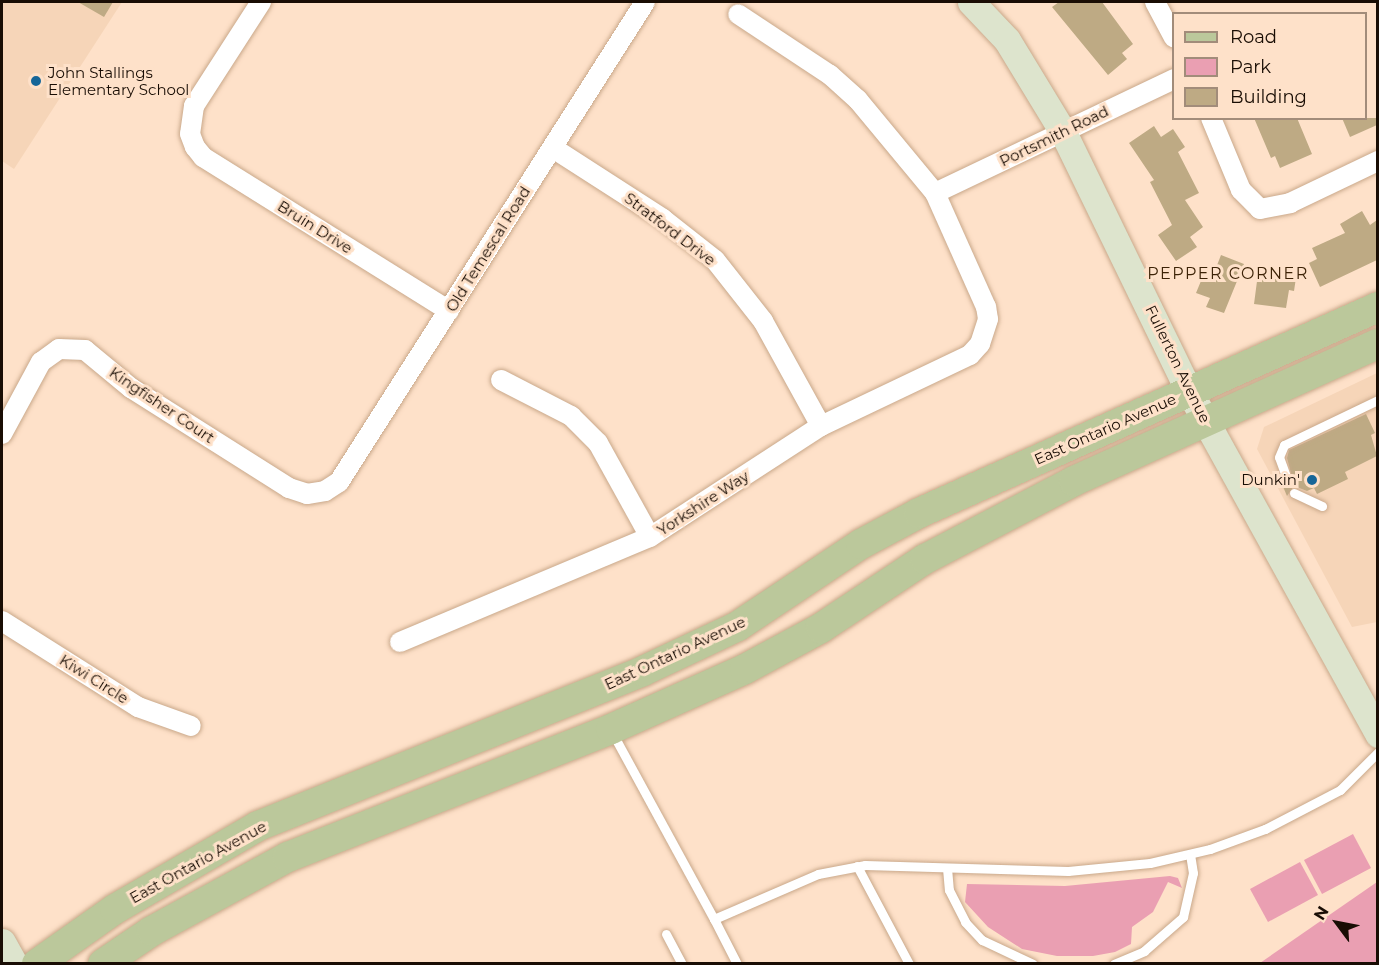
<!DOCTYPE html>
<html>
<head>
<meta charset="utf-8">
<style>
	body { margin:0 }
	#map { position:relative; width:1379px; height:965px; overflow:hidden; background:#fee1c9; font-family:Montserrat,sans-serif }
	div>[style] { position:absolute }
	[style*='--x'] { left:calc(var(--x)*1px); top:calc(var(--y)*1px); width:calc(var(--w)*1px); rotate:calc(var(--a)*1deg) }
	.built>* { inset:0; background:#f6d5b8 }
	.green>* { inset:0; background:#ea9fb2 }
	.building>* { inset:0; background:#beaa84 }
	.roads { filter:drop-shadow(0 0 2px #c9a88a) drop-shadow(0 0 2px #c9a88a) }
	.lane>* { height:9px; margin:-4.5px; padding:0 4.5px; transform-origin:4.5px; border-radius:4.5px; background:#fff }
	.street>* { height:20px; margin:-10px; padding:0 10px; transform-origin:10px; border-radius:10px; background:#fff }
	.secondary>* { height:27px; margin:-13.5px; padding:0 13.5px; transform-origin:13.5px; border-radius:13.5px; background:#dde4cd }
	.primary>* { height:30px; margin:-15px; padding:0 15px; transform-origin:15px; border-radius:15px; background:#bbc89b }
	.dots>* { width:16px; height:16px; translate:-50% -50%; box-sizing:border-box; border:3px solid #fee1c9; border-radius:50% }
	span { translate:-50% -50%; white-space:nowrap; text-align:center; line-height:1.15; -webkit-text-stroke:6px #fee1c9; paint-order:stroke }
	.poi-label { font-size:15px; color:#190d04 }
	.left { translate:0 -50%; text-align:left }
	.right { translate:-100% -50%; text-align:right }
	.street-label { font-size:15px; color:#190d04 }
	.neighbourhood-label { font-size:16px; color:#3d2307; letter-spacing:1.5px }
	.frame { position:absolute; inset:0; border:3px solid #190d04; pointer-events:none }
	.legend { position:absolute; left:1172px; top:12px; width:195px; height:108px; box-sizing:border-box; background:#fee1c9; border:2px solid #a28c7a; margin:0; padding:8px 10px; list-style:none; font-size:18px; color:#190d04 }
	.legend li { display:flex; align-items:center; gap:12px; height:30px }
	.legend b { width:30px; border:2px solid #a28c7a }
	.north { position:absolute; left:1307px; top:893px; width:60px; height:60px; -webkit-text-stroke:4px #fee1c9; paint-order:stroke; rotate:302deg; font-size:16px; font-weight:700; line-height:24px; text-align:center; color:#190d04 }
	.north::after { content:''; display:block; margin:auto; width:21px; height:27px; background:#190d04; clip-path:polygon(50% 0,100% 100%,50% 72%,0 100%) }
</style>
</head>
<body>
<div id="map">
	<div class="built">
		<div style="clip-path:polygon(2px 2px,122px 2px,14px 169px,2px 161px)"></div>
		<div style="clip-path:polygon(1377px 373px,1377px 622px,1352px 627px,1257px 449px,1264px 427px)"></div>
	</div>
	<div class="green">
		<div style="clip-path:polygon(1353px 834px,1371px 868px,1322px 894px,1304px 860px)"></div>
		<div style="clip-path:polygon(1300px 862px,1318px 895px,1268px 922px,1250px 889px)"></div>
		<div style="clip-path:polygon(1170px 876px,1178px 878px,1182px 888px,1168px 882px,1153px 912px,1132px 927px,1131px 944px,1115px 952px,1093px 956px,1057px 956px,1022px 949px,988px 927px,965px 902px,967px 884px,1065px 886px)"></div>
		<div style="clip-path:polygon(1377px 882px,1377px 963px,1260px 963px)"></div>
	</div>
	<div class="building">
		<div style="clip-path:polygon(78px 2px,113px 2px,104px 17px)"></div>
		<div style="clip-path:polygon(1059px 2px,1102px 2px,1133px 44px,1122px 53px,1127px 59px,1108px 75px,1052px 7px)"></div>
		<div style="clip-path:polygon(1254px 118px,1297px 118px,1312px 154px,1280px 168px,1275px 156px,1271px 158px)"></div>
		<div style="clip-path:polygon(1342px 118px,1377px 118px,1377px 125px,1350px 137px)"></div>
		<div style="clip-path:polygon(1154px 126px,1161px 137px,1173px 129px,1185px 147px,1178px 152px,1199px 193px,1185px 200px,1203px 227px,1190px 237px,1197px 247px,1176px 261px,1158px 235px,1172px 225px,1150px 182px,1154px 180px,1129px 143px)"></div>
		<div style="clip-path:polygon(1362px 211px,1370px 225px,1377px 220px,1377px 260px,1320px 287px,1309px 263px,1317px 259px,1312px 248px,1345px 233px,1340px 224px)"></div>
		<div style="clip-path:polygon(1221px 255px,1244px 264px,1224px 313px,1206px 307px,1210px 298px,1196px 293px,1208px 264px,1214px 273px)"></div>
		<div style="clip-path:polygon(1259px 266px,1297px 271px,1294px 291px,1289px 290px,1286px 308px,1254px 304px)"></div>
		<div style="clip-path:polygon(1366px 414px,1375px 433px,1371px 435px,1377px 456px,1345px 472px,1348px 479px,1317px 494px,1314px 488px,1307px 491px,1294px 486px,1287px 496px,1281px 482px,1289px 485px,1293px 481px,1287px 458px,1289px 450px)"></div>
	</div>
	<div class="roads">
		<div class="lane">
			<div style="--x:1287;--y:479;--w:23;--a:-110"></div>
			<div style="--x:1279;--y:457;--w:13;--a:-67"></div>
			<div style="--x:1284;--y:445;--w:104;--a:-25.6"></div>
			<div style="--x:1294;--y:493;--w:31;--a:25"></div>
			<div style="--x:613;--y:734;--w:211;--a:61.4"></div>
			<div style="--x:714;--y:919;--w:113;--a:-23.4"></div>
			<div style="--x:818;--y:874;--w:48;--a:-10.8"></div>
			<div style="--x:865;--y:865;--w:203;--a:1.7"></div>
			<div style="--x:1068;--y:871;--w:82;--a:-5.6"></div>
			<div style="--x:1150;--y:863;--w:62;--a:-13.1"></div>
			<div style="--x:1210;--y:849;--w:59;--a:-20"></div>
			<div style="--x:1265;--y:829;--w:85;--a:-27.5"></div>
			<div style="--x:1340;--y:790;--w:54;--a:-45"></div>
			<div style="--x:857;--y:866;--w:111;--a:62"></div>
			<div style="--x:947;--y:868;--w:22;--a:85"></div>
			<div style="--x:949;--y:890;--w:36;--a:63"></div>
			<div style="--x:965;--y:922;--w:25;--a:47"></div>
			<div style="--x:982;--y:940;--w:56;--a:25.2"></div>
			<div style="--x:714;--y:919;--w:51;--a:62.9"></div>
			<div style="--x:666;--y:934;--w:34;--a:62"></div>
			<div style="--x:1114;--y:964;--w:33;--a:-23"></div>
			<div style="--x:1144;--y:951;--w:52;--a:-41.1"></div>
			<div style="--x:1183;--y:917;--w:45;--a:-77.2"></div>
			<div style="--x:1193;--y:873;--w:19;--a:-99"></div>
		</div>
		<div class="street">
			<div style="--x:261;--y:2;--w:124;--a:122.8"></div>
			<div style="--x:194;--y:106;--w:28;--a:98"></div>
			<div style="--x:190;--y:134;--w:14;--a:69"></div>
			<div style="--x:195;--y:147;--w:13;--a:51"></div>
			<div style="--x:203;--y:157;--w:290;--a:32"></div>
			<div style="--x:1155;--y:2;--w:40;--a:62"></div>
			<div style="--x:1211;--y:118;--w:78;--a:67.4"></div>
			<div style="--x:1241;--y:190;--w:27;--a:45"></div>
			<div style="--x:1260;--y:209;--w:31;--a:-11"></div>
			<div style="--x:1290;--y:203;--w:98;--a:-25.5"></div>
			<div style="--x:553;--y:148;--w:131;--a:32.8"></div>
			<div style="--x:663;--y:219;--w:66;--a:38.3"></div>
			<div style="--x:715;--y:260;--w:78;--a:51.8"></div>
			<div style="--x:763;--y:321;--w:120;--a:61.1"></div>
			<div style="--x:935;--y:193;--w:265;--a:-25.5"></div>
			<div style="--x:501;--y:380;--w:79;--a:27.2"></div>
			<div style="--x:571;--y:416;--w:38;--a:45"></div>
			<div style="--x:598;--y:443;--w:107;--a:61"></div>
			<div style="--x:2;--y:434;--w:82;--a:-61.6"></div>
			<div style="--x:41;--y:362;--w:22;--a:-36"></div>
			<div style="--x:59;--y:349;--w:26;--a:2"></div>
			<div style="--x:85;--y:350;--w:60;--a:39.6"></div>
			<div style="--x:131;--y:388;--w:187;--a:32.3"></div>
			<div style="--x:289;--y:488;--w:19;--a:18"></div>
			<div style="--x:307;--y:494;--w:18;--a:-9"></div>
			<div style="--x:325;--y:491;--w:17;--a:-33"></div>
			<div style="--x:339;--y:482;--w:569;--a:-57.48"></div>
			<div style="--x:2;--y:621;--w:161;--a:32.3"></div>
			<div style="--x:138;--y:707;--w:56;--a:19.7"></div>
			<div style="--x:400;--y:642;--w:271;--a:-22.8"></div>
			<div style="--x:650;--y:537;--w:204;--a:-33"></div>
			<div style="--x:821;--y:426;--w:165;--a:-25.5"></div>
			<div style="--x:970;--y:355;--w:15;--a:-48"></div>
			<div style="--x:980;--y:344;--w:26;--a:-72"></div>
			<div style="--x:988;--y:319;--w:12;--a:-99"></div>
			<div style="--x:986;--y:307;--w:125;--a:-114.1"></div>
			<div style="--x:935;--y:193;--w:121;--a:-129.6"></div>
			<div style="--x:858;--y:100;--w:38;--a:-138"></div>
			<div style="--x:830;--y:75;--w:110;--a:-146.5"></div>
		</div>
		<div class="secondary">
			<div style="--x:971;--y:2;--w:52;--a:46.5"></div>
			<div style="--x:1007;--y:40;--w:108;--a:58.7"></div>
			<div style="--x:1063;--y:132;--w:288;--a:64.1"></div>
			<div style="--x:1189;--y:391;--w:392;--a:61.1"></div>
			<div style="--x:2;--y:942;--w:25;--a:61"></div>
		</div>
		<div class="primary">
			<div style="--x:37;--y:964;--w:95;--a:-35.2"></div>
			<div style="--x:115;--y:909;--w:165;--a:-30.1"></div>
			<div style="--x:258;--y:826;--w:415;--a:-21.9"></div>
			<div style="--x:643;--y:671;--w:105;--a:-25.3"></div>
			<div style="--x:738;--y:626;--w:148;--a:-33.7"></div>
			<div style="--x:861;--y:544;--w:66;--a:-28.1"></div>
			<div style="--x:919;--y:513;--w:503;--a:-24.17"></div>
			<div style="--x:103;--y:964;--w:59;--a:-34"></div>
			<div style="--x:152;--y:931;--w:155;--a:-28.6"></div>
			<div style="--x:288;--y:857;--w:347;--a:-21.6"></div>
			<div style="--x:611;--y:729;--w:147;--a:-24.1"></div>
			<div style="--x:745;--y:669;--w:86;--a:-28.3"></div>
			<div style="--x:821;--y:628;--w:125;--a:-33.6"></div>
			<div style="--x:925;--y:559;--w:168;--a:-27.6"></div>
			<div style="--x:1074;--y:481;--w:333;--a:-24.3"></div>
		</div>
	</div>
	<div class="dots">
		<div style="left:36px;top:81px;background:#166698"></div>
		<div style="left:1312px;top:480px;background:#166698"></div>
	</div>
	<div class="poi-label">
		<span class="left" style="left:48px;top:81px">John Stallings<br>Elementary School</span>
		<span class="right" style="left:1300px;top:480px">Dunkin'</span>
	</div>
	<div class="street-label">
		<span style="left:1054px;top:136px;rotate:-26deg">Portsmith Road</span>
		<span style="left:315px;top:227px;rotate:32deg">Bruin Drive</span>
		<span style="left:670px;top:229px;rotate:37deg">Stratford Drive</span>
		<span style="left:488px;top:249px;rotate:-58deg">Old Temescal Road</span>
		<span style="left:1178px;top:364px;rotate:64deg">Fullerton Avenue</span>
		<span style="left:162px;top:405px;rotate:34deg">Kingfisher Court</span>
		<span style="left:1105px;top:429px;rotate:-24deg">East Ontario Avenue</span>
		<span style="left:703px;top:503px;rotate:-33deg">Yorkshire Way</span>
		<span style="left:675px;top:653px;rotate:-25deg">East Ontario Avenue</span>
		<span style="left:94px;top:679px;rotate:32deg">Kiwi Circle</span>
		<span style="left:198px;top:862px;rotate:-29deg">East Ontario Avenue</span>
	</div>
	<div class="neighbourhood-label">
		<span style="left:1228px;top:274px">PEPPER CORNER</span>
	</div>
	<div class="frame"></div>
	<ul class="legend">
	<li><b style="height:8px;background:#bbc89b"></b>Road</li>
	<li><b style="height:16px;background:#ea9fb2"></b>Park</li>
	<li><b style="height:16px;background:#beaa84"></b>Building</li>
	</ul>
	<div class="north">N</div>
</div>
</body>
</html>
